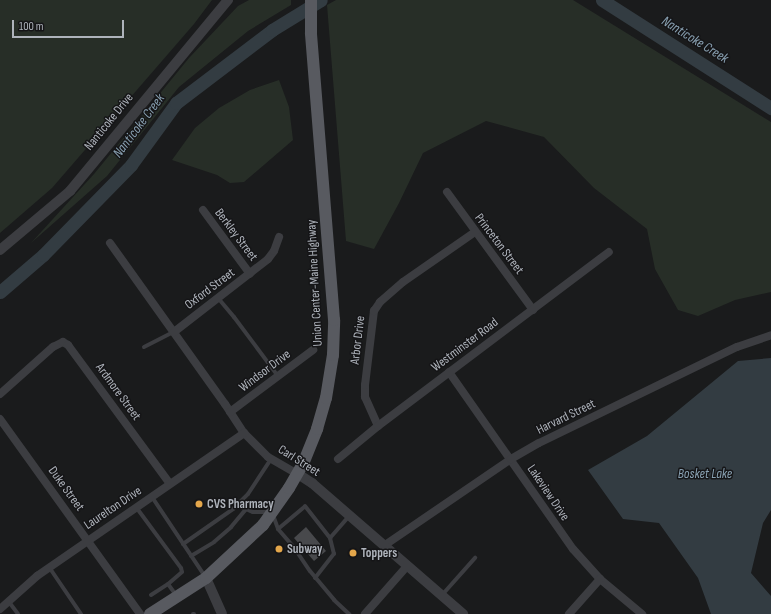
<!DOCTYPE html>
<html>
<head>
<meta charset="utf-8">
<style>
	body { margin:0 }
	#map { position:relative; width:771px; height:614px; overflow:hidden; background:#1a1b1c; font-family:"Sofia Sans Condensed",sans-serif }
	div>[style] { position:absolute }
	[style*='--x'] { left:calc(var(--x)*1px); top:calc(var(--y)*1px); width:calc(var(--w)*1px); rotate:calc(var(--a)*1deg) }
	.green>* { inset:0; background:#272e27 }
	.water>* { inset:0; background:#333c42 }
	.river>* { height:13px; margin:-6.5px; padding:0 6.5px; transform-origin:6.5px; border-radius:6.5px; background:#333c42 }
	.building>* { inset:0; background:#48494c }
	.service>* { height:4px; margin:-2px; padding:0 2px; transform-origin:2px; border-radius:2px; background:#3c3d41 }
	.minor>* { height:8px; margin:-4px; padding:0 4px; transform-origin:4px; border-radius:4px; background:#3c3d41 }
	.tertiary>* { height:10px; margin:-5px; padding:0 5px; transform-origin:5px; border-radius:5px; background:#3c3d41 }
	.primary>* { height:12px; margin:-6px; padding:0 6px; transform-origin:6px; border-radius:6px; background:#585a60 }
	.dots>* { width:11px; height:11px; translate:-50% -50%; box-sizing:border-box; border:2px solid #151517; border-radius:50% }
	span { translate:-50% -50%; white-space:nowrap; text-align:center; line-height:1.15; -webkit-text-stroke:3px #151517; paint-order:stroke }
	.street-label { font-size:13px; color:#aeb3bb }
	.poi-label { font-size:13px; color:#aeb3bb; font-weight:700 }
	.left { translate:0 -50%; text-align:left }
	.water-label { font-size:14px; color:#89a1b2; font-style:italic }
	.scale { position:absolute; left:12px; top:20px; width:112px; height:18px; box-sizing:border-box; border:2px solid #aeb3bb; border-top:0; padding-left:5px; font-size:12px; line-height:14px; white-space:nowrap; color:#aeb3bb; -webkit-text-stroke:3px #151517; paint-order:stroke }
</style>
</head>
<body>
<div id="map">
	<div class="green">
		<div style="clip-path:polygon(0 0,212px 0,194px 24px,52px 188px,0 233px)"></div>
		<div style="clip-path:polygon(249px 0,291px 0,291px 5px,248px 31px,179px 87px,107px 176px,31px 243px,94px 174px,189px 58px,238px 6px)"></div>
		<div style="clip-path:polygon(336px 0,573px 0,771px 122px,771px 292px,735px 300px,698px 316px,678px 310px,655px 269px,647px 229px,594px 188px,544px 137px,486px 121px,423px 153px,399px 203px,374px 249px,346px 241px,327px 5px)"></div>
		<div style="clip-path:polygon(279px 80px,289px 107px,293px 140px,244px 182px,230px 183px,217px 175px,172px 160px,195px 128px,219px 108px,250px 90px)"></div>
	</div>
	<div class="water">
		<div style="clip-path:polygon(771px 358px,771px 510px,763px 523px,751px 573px,771px 596px,771px 614px,711px 614px,698px 578px,659px 523px,623px 519px,588px 470px,647px 436px,738px 361px)"></div>
	</div>
	<div class="river">
		<div style="--x:602;--y:0;--w:201;--a:32.6"></div>
		<div style="--x:0;--y:292;--w:57;--a:-40.7"></div>
		<div style="--x:43;--y:255;--w:126;--a:-45.6"></div>
		<div style="--x:131;--y:165;--w:77;--a:-54"></div>
		<div style="--x:176;--y:103;--w:121;--a:-37.2"></div>
		<div style="--x:272;--y:30;--w:57;--a:-31.5"></div>
	</div>
	<div class="building">
		<div style="clip-path:polygon(306px 527px,326px 551px,314px 561px,294px 538px)"></div>
	</div>
	<div class="service">
		<div style="--x:218;--y:298;--w:25;--a:50"></div>
		<div style="--x:234;--y:317;--w:74;--a:53.3"></div>
		<div style="--x:144;--y:347;--w:34;--a:-27"></div>
		<div style="--x:152;--y:497;--w:97;--a:56.3"></div>
		<div style="--x:237;--y:505;--w:17;--a:24"></div>
		<div style="--x:253;--y:512;--w:15;--a:0"></div>
		<div style="--x:136;--y:507;--w:76;--a:53.6"></div>
		<div style="--x:181;--y:568;--w:4;--a:76"></div>
		<div style="--x:182;--y:572;--w:18;--a:139"></div>
		<div style="--x:168;--y:584;--w:14;--a:54"></div>
		<div style="--x:273;--y:515;--w:15;--a:70"></div>
		<div style="--x:278;--y:529;--w:23;--a:49"></div>
		<div style="--x:293;--y:546;--w:30;--a:56"></div>
		<div style="--x:310;--y:571;--w:38;--a:50"></div>
		<div style="--x:334;--y:600;--w:21;--a:43"></div>
		<div style="--x:278;--y:529;--w:35;--a:-40"></div>
		<div style="--x:305;--y:506;--w:41;--a:52"></div>
		<div style="--x:183;--y:544;--w:61;--a:-35"></div>
		<div style="--x:233;--y:509;--w:21;--a:-45"></div>
		<div style="--x:248;--y:494;--w:42;--a:-56.7"></div>
		<div style="--x:191;--y:556;--w:27;--a:-31"></div>
		<div style="--x:214;--y:542;--w:23;--a:-41"></div>
		<div style="--x:231;--y:527;--w:23;--a:-50"></div>
		<div style="--x:49;--y:567;--w:57;--a:55.8"></div>
		<div style="--x:315;--y:578;--w:31;--a:-52"></div>
		<div style="--x:334;--y:554;--w:16;--a:-104"></div>
		<div style="--x:330;--y:538;--w:29;--a:-49"></div>
		<div style="--x:151;--y:595;--w:20;--a:-33"></div>
		<div style="--x:442;--y:595;--w:50;--a:-48.3"></div>
		<div style="--x:9;--y:602;--w:15;--a:53"></div>
		<div style="--x:193;--y:614;--w:1;--a:0"></div>
	</div>
	<div class="minor">
		<div style="--x:447;--y:192;--w:146;--a:53.9"></div>
		<div style="--x:203;--y:210;--w:79;--a:53.7"></div>
		<div style="--x:110;--y:243;--w:198;--a:54.5"></div>
		<div style="--x:225;--y:404;--w:35;--a:57"></div>
		<div style="--x:244;--y:433;--w:34;--a:45"></div>
		<div style="--x:268;--y:457;--w:34;--a:30"></div>
		<div style="--x:174;--y:332;--w:119;--a:-37.8"></div>
		<div style="--x:268;--y:259;--w:10;--a:-53"></div>
		<div style="--x:274;--y:251;--w:15;--a:-70"></div>
		<div style="--x:449;--y:372;--w:216;--a:55"></div>
		<div style="--x:573;--y:549;--w:40;--a:48"></div>
		<div style="--x:600;--y:579;--w:55;--a:39.8"></div>
		<div style="--x:0;--y:394;--w:71;--a:-41.6"></div>
		<div style="--x:53;--y:347;--w:11;--a:-27"></div>
		<div style="--x:63;--y:342;--w:6;--a:31"></div>
		<div style="--x:68;--y:345;--w:172;--a:53.7"></div>
		<div style="--x:230;--y:412;--w:104;--a:-36.8"></div>
		<div style="--x:0;--y:419;--w:240;--a:54.3"></div>
		<div style="--x:378;--y:426;--w:32;--a:-114"></div>
		<div style="--x:365;--y:397;--w:12;--a:-90"></div>
		<div style="--x:365;--y:385;--w:75;--a:-83.1"></div>
		<div style="--x:374;--y:311;--w:11;--a:-56"></div>
		<div style="--x:380;--y:302;--w:30;--a:-41"></div>
		<div style="--x:403;--y:282;--w:88;--a:-34.8"></div>
		<div style="--x:338;--y:459;--w:52;--a:-39.5"></div>
		<div style="--x:378;--y:426;--w:289;--a:-37"></div>
		<div style="--x:385;--y:545;--w:153;--a:-34.3"></div>
		<div style="--x:511;--y:459;--w:32;--a:-30"></div>
		<div style="--x:539;--y:443;--w:220;--a:-25.9"></div>
		<div style="--x:737;--y:347;--w:36;--a:-19"></div>
		<div style="--x:0;--y:609;--w:50;--a:-41.7"></div>
		<div style="--x:37;--y:576;--w:252;--a:-34.6"></div>
		<div style="--x:365;--y:614;--w:65;--a:-48.7"></div>
		<div style="--x:569;--y:614;--w:47;--a:-48.5"></div>
	</div>
	<div class="tertiary">
		<div style="--x:0;--y:250;--w:92;--a:-40.1"></div>
		<div style="--x:70;--y:191;--w:248;--a:-50.4"></div>
		<div style="--x:298;--y:474;--w:17;--a:33"></div>
		<div style="--x:312;--y:483;--w:200;--a:40.9"></div>
		<div style="--x:206;--y:578;--w:39;--a:66"></div>
	</div>
	<div class="primary">
		<div style="--x:150;--y:614;--w:67;--a:-32.7"></div>
		<div style="--x:206;--y:578;--w:78;--a:-42.9"></div>
		<div style="--x:263;--y:525;--w:45;--a:-54.9"></div>
		<div style="--x:289;--y:488;--w:28;--a:-60"></div>
		<div style="--x:303;--y:464;--w:38;--a:-68"></div>
		<div style="--x:317;--y:429;--w:32;--a:-74"></div>
		<div style="--x:326;--y:398;--w:44;--a:-80.8"></div>
		<div style="--x:333;--y:355;--w:35;--a:-88"></div>
		<div style="--x:334;--y:320;--w:288;--a:-94.6"></div>
		<div style="--x:311;--y:33;--w:33;--a:-90"></div>
	</div>
	<div class="dots">
		<div style="left:199px;top:504px;background:#e4a74b"></div>
		<div style="left:279px;top:549px;background:#e4a74b"></div>
		<div style="left:353px;top:553px;background:#e4a74b"></div>
	</div>
	<div class="street-label">
		<span style="left:109px;top:122px;rotate:-51deg">Nanticoke Drive</span>
		<span style="left:236px;top:235px;rotate:53deg">Berkley Street</span>
		<span style="left:499px;top:244px;rotate:53deg">Princeton Street</span>
		<span style="left:315px;top:283px;rotate:-93deg">Union Center-Maine Highway</span>
		<span style="left:210px;top:289px;rotate:-37deg">Oxford Street</span>
		<span style="left:358px;top:340px;rotate:-83deg">Arbor Drive</span>
		<span style="left:465px;top:345px;rotate:-37deg">Westminster Road</span>
		<span style="left:265px;top:371px;rotate:-37deg">Windsor Drive</span>
		<span style="left:118px;top:392px;rotate:54deg">Ardmore Street</span>
		<span style="left:566px;top:417px;rotate:-26deg">Harvard Street</span>
		<span style="left:299px;top:461px;rotate:32deg">Carl Street</span>
		<span style="left:66px;top:489px;rotate:54deg">Duke Street</span>
		<span style="left:548px;top:493px;rotate:56deg">Lakeview Drive</span>
		<span style="left:113px;top:508px;rotate:-34deg">Laurelton Drive</span>
	</div>
	<div class="poi-label">
		<span class="left" style="left:207px;top:504px">CVS Pharmacy</span>
		<span class="left" style="left:287px;top:549px">Subway</span>
		<span class="left" style="left:361px;top:553px">Toppers</span>
	</div>
	<div class="water-label">
		<span style="left:695px;top:40px;rotate:32deg">Nanticoke Creek</span>
		<span style="left:139px;top:126px;rotate:-53deg">Nanticoke Creek</span>
		<span style="left:705px;top:474px">Bosket Lake</span>
	</div>
	<div class="scale">100 m</div>
</div>
</body>
</html>
